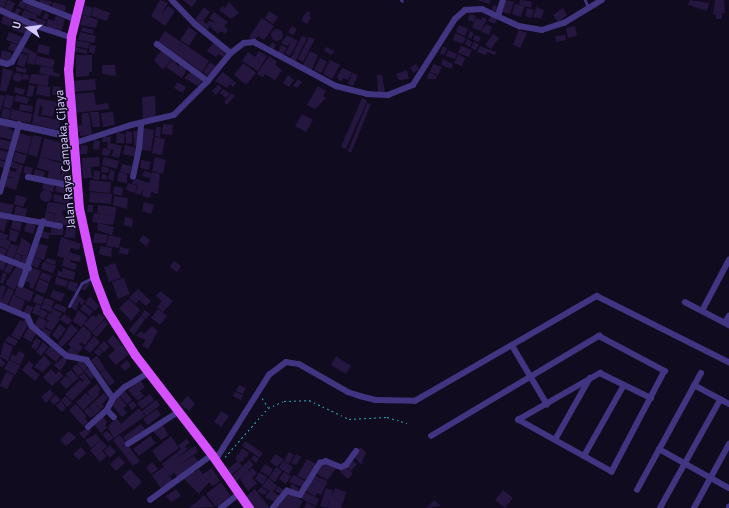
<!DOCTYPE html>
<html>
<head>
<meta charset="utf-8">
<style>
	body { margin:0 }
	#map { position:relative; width:729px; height:508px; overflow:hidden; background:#110b1f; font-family:"PT Sans",sans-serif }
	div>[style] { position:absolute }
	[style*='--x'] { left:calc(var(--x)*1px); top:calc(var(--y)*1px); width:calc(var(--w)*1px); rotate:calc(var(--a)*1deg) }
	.building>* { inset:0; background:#251640 }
	.round { border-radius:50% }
	.path>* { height:1px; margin-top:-0.5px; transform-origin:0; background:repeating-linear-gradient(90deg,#28aab4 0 2px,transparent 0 5px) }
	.service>* { height:3px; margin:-1.5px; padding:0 1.5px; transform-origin:1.5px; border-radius:1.5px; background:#413480 }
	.minor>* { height:5.5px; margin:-2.75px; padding:0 2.75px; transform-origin:2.75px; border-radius:2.75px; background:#413480 }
	.tertiary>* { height:7px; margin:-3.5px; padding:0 3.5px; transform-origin:3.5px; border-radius:3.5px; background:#413480 }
	.primary>* { height:9px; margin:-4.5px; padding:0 4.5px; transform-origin:4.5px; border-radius:4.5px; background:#d550ff }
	span { translate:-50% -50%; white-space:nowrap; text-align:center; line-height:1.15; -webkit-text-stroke:3px #110b1f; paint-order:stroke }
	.street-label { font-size:12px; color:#d6c9ff }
	.north { position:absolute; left:8px; top:8px; width:40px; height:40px; -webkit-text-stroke:3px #110b1f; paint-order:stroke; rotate:284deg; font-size:11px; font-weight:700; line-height:16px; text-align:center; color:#d6c9ff }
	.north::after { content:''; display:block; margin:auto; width:14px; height:18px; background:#d6c9ff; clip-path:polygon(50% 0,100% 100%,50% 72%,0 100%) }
</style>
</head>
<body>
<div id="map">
	<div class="building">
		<div style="clip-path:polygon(0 0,7px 0,3px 9px,0 8px)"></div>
		<div style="clip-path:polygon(8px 0,15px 3px,11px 12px,4px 9px)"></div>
		<div style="clip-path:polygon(21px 0,27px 3px,24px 9px,18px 6px)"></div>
		<div style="clip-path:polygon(40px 0,52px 1px,49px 8px,39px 4px)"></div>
		<div style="clip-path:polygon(160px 0,168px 3px,160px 16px,168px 6px,175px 11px,165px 26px,151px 16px)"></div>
		<div style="clip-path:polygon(183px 0,197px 0,192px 7px)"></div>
		<div style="clip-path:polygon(477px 0,491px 0,489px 4px)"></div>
		<div style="clip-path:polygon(504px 0,514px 2px,510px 14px,502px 12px)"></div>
		<div style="clip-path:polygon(520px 0,532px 2px,531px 8px,519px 4px)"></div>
		<div style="clip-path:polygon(690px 0,709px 3px,707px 11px,688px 5px)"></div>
		<div style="clip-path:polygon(715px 0,724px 0,725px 13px,722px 13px,722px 19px,716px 19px,716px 15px,713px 15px)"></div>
		<div style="clip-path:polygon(28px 2px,43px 9px,40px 16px,25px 9px)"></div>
		<div style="clip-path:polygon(53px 2px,66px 6px,65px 12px,51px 8px)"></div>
		<div style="clip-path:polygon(229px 2px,239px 13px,231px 19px,219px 10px,222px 6px,225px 8px)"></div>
		<div style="clip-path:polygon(515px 4px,525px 6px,521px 17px,512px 14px)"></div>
		<div style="clip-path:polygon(85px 5px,93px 8px,90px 17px,82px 14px)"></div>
		<div style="clip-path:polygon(493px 5px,499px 7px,498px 12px,492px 10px)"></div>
		<div style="clip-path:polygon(94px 7px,110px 13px,107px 21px,91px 16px)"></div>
		<div style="clip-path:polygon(204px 7px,210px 12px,203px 21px,210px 26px,207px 30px,194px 21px)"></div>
		<div style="clip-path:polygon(536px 7px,544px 10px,541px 19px,533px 17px)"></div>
		<div style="clip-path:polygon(17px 8px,21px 10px,18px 15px,14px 13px)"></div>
		<div style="clip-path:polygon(527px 8px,534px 10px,531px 18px,525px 16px)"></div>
		<div style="clip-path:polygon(563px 8px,567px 15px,558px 22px,553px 15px)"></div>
		<div style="clip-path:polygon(24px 10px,37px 15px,36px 20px,29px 17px,28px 21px,21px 18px)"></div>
		<div style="clip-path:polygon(269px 11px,278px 17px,273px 24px,265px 18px)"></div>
		<div style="clip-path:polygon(307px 11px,311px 13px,309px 16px,311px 18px,307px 24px,301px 20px)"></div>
		<div style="clip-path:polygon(214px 12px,228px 22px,224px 26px,228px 30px,225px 34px,221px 31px,218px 34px,207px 24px,209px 21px,215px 22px,209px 18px)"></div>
		<div style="clip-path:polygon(4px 13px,12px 16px,12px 27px,1px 23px)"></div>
		<div style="clip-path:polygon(45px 13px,49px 14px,47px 20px,42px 18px)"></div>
		<div style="clip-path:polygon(470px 14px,476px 16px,474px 22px,468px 20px)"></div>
		<div style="clip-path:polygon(83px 15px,98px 20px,96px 28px,80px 25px)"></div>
		<div style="clip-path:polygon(56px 16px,65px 19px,61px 33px,46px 26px,48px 19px,54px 21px)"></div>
		<div style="clip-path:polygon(491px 16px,497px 19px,495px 24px,488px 21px)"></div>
		<div style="clip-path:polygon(482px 17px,487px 19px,481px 31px,472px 28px,476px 18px,481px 20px)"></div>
		<div style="clip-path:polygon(37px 18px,46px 21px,44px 26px,35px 23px)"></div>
		<div style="clip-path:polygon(262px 18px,274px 26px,264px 40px,258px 36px,254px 41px,249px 37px)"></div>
		<div style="clip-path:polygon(15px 21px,28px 25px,26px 34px,13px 30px)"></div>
		<div style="clip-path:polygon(486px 24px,492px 27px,489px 35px,481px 32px)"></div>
		<div style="clip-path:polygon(459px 25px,468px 29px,465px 36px,456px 32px)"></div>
		<div style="clip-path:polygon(292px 26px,297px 29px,293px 35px,288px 32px)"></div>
		<div style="clip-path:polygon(575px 26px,577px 36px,568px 38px,566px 28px)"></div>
		<div style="clip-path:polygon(82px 27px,94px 30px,93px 34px,81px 31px)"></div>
		<div style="clip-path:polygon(189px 27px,197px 33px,189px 46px,180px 40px)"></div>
		<div class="round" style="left:271px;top:29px;width:12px;height:12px"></div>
		<div style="clip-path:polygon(519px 30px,527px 33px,520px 48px,513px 45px)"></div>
		<div style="clip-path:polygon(165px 31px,209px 61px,202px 72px,158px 42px)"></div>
		<div style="clip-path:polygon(470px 31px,474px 33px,471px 39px,468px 37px)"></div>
		<div style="clip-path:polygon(9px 32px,23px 37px,20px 45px,6px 40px)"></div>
		<div style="clip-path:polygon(80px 32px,96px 36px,94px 43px,78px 40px)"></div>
		<div style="clip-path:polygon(455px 33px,466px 38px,463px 44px,453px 40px)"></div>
		<div style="clip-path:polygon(493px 34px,499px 38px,491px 49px,485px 45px)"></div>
		<div style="clip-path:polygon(287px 35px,298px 41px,290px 56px,285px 54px,291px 42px,287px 46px,281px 43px)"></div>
		<div style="clip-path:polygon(475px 35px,481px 37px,479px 42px,473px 40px)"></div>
		<div style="clip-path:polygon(565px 35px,566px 40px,556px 42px,555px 36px)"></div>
		<div style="clip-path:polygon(302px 36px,307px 38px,294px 64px,289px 61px)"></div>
		<div style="clip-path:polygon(309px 37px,315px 39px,303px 62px,298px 59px)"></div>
		<div style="clip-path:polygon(467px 39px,472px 42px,470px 47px,465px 44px)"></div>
		<div style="clip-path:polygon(77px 41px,90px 43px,88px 49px,76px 46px)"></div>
		<div style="clip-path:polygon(272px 42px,276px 45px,273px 50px,269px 48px)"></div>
		<div style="clip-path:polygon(474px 42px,479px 44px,476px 50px,471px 48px)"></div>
		<div style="clip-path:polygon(11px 43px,18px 45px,16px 52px,8px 49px)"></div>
		<div style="clip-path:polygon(213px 43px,226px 52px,223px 57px,218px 54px,216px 57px,207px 51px)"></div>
		<div style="clip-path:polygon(39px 44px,50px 47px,49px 55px,37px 52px)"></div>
		<div style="clip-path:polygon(21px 45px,37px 54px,34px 65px,27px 63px,29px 54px,19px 51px)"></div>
		<div style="clip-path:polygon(90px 45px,96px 46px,94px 54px,89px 52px)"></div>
		<div style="clip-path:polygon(281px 45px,287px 48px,283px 55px,278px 53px)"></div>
		<div style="clip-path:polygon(443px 46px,447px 48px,444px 55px,440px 54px)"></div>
		<div style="clip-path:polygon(461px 46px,472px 50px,469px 57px,458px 53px)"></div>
		<div style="clip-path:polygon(480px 46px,496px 52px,495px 55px,487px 52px,486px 55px,477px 52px)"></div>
		<div style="clip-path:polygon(74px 47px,87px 50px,87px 54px,73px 51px)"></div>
		<div style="clip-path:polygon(326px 47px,334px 51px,332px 55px,324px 51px)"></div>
		<div style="clip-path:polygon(2px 50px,12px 53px,9px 63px,0 61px)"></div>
		<div style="clip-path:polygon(162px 50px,172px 58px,163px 70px,154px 60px)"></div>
		<div style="clip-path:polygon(448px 50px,457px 54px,455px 59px,446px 56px)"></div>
		<div style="clip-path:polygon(259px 51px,267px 56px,258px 71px,242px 61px,248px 52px,255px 57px)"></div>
		<div style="clip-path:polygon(310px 51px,318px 55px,311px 72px,302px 67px)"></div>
		<div style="clip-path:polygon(20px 53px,28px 55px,24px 67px,17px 65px)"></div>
		<div style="clip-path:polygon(458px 54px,465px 58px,462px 66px,454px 63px)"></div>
		<div style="clip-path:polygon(76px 55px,92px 55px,92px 72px,89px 72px,89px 76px,76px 77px)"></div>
		<div style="clip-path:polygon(37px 56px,55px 60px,53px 68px,35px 64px)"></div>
		<div style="clip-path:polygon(269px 56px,277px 62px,275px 65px,282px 70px,275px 80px,265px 74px,263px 77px,257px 74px)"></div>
		<div style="clip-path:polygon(173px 58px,178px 66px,180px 63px,187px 69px,182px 78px,166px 67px)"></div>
		<div style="clip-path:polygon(320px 58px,327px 62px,321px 73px,314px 70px)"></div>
		<div style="clip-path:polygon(443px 59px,453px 64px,451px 69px,441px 65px)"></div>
		<div style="clip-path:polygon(330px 60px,340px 65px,332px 79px,323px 74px)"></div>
		<div style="clip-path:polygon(210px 62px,216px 66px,209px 76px,203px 72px)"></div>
		<div style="clip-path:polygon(243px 63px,256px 73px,246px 85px,234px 75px)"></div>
		<div style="clip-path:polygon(416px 64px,419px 69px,414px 73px,410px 68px)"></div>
		<div style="clip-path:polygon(433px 64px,442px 67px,438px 75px,430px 72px)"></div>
		<div style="clip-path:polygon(102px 65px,115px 65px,116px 76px,102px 74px)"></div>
		<div style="clip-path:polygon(41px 66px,54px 69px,53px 72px,60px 74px,59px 77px,39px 73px)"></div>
		<div style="clip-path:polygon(16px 67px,27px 69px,26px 73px,16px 71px)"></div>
		<div style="clip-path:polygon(3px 68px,13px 71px,6px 92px,0 90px)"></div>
		<div style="clip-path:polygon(342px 68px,352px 72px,348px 80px,343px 78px,342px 81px,339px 80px,337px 77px)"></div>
		<div style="clip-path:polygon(193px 70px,204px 79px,198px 86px,184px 78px)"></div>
		<div style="clip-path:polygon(407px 70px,409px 79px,399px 80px,396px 74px)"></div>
		<div style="clip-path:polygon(223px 72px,236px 83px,233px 87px,230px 84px,227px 88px,215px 81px)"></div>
		<div style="clip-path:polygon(429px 72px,437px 76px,436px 79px,427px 79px)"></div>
		<div class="round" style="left:12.5px;top:72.5px;width:9px;height:9px"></div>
		<div style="clip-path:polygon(352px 73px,358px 75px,353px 86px,348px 84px)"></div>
		<div style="clip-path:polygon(23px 74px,29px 75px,28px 80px,22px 79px)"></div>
		<div style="clip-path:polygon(31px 74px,49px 75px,48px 86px,29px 83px)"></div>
		<div style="clip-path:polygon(288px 75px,294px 80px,289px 87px,283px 83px)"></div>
		<div style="clip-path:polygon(377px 75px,382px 75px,385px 92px,378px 92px)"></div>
		<div style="clip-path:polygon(95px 79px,96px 90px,74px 92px,73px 81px)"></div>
		<div style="clip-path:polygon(298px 79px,302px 82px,297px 88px,293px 86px)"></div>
		<div style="clip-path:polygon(177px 82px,186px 87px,183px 93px,174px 88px)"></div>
		<div style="clip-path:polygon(29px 85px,35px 86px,32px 97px,26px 96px)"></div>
		<div style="clip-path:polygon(38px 85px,50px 87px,50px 97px,36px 94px)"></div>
		<div style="clip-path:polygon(218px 85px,222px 88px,216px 95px,212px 91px)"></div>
		<div style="clip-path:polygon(53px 86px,61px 87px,60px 96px,52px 95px)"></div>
		<div style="clip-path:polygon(318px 86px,326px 91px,323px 96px,326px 98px,315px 109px,307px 105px)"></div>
		<div style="clip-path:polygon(15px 87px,25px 90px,23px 95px,14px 92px)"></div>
		<div style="clip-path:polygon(223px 89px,230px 94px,226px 98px,220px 93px)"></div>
		<div style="clip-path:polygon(94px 92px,96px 105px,108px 103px,109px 109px,74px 113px,74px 94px)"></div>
		<div style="clip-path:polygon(232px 93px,235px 96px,227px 105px,224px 102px)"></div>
		<div style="clip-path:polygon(0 95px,5px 96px,0 112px)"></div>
		<div style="clip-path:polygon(6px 95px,14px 96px,11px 109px,3px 107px)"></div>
		<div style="clip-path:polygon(16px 95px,29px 98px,27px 104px,14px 101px)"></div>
		<div style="clip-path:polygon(155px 96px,156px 119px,143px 121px,142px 97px)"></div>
		<div style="clip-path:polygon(37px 98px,62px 103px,61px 107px,55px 106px,53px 117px,41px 115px,43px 107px,40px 106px,38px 116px,61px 120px,58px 130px,32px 124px)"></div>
		<div style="clip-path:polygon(362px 98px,367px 101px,346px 149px,341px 147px)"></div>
		<div style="clip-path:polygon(367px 103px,371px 104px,351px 153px,348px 151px)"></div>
		<div style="clip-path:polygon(20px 104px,33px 106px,32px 112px,19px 110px)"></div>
		<div style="clip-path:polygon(3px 108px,11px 110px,9px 119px,1px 117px)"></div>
		<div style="clip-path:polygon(12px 109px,32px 114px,30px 123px,10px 119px)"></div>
		<div style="clip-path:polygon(90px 112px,99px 112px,100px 127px,93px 127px)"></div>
		<div style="clip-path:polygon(113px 112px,115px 125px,103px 127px,101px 113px)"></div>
		<div style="clip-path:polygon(82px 113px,89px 113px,92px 135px,80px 136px,80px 132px,76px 132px,76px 128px,82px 124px)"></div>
		<div style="clip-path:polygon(302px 114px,313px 120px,306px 132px,295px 126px)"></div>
		<div style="clip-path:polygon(0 123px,10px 125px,9px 129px,14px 131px,12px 140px,0 137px)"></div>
		<div style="clip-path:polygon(163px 124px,173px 125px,172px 135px,162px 134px)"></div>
		<div style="clip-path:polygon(156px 127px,161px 127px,160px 137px,155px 136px)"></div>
		<div style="clip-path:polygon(143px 128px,154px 130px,151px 151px,140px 150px)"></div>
		<div style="clip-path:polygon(126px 131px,132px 132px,132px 144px,126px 143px)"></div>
		<div style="clip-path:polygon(133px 131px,139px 131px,139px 146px,134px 146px)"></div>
		<div style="clip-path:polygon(18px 133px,32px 137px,27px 154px,13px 150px)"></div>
		<div style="clip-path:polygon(117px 133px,125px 134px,124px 143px,116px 143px)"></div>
		<div style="clip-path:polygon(33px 135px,42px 137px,37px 157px,28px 154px)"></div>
		<div style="clip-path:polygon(103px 136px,111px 137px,110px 143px,122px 146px,119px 158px,111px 156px,114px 150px,107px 148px,108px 142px,102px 142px)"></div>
		<div style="clip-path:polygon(155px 137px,165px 139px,162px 155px,152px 153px)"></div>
		<div style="clip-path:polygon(44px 138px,63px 143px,60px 157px,64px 157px,63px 162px,40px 157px)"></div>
		<div style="clip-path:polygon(0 139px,12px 142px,9px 150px,0 148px)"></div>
		<div style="clip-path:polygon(94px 140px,100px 141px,99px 150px,93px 149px)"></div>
		<div style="clip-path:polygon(81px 145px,88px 146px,87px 154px,80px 154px)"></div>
		<div style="clip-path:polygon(125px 145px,138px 148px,136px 157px,123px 154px)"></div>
		<div style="clip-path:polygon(103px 148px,111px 149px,109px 156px,102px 155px)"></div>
		<div style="clip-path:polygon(0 150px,9px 152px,6px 161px,0 159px)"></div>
		<div style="clip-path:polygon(15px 152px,27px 155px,24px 164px,13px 161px)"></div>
		<div style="clip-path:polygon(40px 157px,63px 164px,60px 174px,70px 176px,68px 185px,47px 180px,49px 171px,37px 168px)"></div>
		<div style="clip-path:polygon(99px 157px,100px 166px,91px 167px,92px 178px,83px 178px,82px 158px)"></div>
		<div style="clip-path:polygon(104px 157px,119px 161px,117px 169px,102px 165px)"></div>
		<div style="clip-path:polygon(155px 157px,166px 160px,163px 174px,152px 171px)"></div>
		<div style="clip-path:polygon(0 160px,6px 162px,4px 168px,0 167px)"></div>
		<div style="clip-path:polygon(141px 160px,151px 162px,149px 170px,140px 168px)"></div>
		<div style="clip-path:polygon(11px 161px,18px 164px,17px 169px,10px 167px)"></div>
		<div style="clip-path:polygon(19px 164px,23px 166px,16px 190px,4px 186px,6px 177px,16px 179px,7px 176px,9px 170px,16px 172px)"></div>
		<div style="clip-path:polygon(122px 164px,132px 166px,130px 174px,120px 172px)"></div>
		<div style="clip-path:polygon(25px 166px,33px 168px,31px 175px,23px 173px)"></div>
		<div style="clip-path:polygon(102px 166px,109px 168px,108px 173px,101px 172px)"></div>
		<div style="clip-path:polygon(35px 169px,45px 172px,43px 179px,33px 176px)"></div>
		<div style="clip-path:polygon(63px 169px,70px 171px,68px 175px,62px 174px)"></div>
		<div style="clip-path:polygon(110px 170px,115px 171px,113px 181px,108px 179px)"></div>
		<div style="clip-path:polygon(94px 171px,100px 171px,99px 180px,93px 179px)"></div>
		<div style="clip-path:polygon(144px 171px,151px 173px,150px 178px,142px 176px)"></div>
		<div style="clip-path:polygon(119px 172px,127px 174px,127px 183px,117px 181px)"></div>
		<div style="clip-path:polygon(152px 172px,160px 174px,158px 194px,151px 192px,150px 198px,142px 196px,143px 187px,141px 195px,135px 194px,138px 185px,132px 184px,134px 178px,149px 183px)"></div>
		<div style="clip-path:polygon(102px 174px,107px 175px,107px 180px,101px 179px)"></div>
		<div style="clip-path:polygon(90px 180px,111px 182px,110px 193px,89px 191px)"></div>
		<div style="clip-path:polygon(44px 182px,55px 184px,53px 192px,42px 189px)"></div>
		<div style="clip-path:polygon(128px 183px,137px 186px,135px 193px,126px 190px)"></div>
		<div style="clip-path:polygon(57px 184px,70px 187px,68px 195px,55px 191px)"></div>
		<div style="clip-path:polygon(114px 186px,123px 188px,122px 196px,113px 194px)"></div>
		<div class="round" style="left:40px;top:190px;width:12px;height:12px"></div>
		<div style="clip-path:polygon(90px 192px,112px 194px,111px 204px,89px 202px)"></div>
		<div style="clip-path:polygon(54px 194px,70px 197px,69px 204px,53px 201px)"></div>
		<div style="clip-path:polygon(16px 195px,27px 198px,23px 207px,14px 204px)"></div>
		<div style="clip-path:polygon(114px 196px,128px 198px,127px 209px,113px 205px)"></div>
		<div style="clip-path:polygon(0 202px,14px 205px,11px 215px,0 212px)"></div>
		<div style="clip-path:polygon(48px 202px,70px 205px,69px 211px,63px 210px,62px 215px,68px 217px,69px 215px,72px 215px,71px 226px,54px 223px,55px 213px,46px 212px)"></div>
		<div style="clip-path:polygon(144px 202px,154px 205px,151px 214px,142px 211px)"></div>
		<div style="clip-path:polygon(88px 205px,93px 205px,93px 212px,87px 212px)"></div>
		<div style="clip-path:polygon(98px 205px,116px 207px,115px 216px,97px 213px)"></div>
		<div style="clip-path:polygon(16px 206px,27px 209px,25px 217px,14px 214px)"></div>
		<div style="clip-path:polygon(46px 212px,55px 214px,53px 223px,44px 221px)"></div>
		<div style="clip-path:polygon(94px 213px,115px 216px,113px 225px,92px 222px)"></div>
		<div style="clip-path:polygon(0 217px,8px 218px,4px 232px,0 230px)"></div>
		<div style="clip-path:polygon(125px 217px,133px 219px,132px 227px,124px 225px)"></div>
		<div style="clip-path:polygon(13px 220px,22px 223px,20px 231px,11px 228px)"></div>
		<div style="clip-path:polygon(27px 222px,36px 225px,33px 234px,24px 231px)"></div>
		<div style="clip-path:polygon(98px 223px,114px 227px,112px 235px,97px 230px)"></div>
		<div style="clip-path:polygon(52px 226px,64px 228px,63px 235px,50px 235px)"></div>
		<div style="clip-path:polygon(67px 227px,76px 228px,75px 238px,64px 237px)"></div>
		<div style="clip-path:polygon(10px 229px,19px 232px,16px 242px,9px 240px)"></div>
		<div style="clip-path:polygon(41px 231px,50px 233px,48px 239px,40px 237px)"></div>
		<div style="clip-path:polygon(0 232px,8px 235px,6px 240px,0 238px)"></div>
		<div style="clip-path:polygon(95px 233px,108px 235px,106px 243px,93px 243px)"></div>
		<div style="clip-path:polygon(109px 235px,121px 238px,119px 248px,106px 246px)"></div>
		<div style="clip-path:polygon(143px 235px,150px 240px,146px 246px,139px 241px)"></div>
		<div style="clip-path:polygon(61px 237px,81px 244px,79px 250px,71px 248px,69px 252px,81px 256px,80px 262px,71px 260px,70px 262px,77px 264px,75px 270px,62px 266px,64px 258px,57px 256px)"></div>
		<div style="clip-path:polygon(0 238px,11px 241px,8px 250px,0 246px)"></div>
		<div style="clip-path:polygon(22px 238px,31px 244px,29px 250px,23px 249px,29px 250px,27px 256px,16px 253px)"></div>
		<div style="clip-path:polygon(37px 243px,48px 246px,44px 260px,33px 257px,35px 250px,40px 251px,35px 250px)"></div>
		<div style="clip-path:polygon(11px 244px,18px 246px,12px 261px,5px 258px)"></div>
		<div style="clip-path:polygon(100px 246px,112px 248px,111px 257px,99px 254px)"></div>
		<div style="clip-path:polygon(0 247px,7px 250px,4px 258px,0 256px)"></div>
		<div style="clip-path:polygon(120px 247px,129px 249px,128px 255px,119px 253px)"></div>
		<div style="clip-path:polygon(16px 253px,22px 256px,19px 263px,13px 261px)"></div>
		<div style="clip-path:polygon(23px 255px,29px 257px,27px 267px,20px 264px)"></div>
		<div style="clip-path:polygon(32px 257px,41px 260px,38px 268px,30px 265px)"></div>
		<div style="clip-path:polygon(47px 258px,56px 261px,55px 265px,45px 262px)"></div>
		<div style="clip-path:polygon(0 259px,7px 261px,3px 271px,0 269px)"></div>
		<div style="clip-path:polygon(9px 261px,15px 264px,9px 274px,4px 271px)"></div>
		<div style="clip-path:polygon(174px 261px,181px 266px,177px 272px,170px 267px)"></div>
		<div style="clip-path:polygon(43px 262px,56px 266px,53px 273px,41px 269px)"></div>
		<div style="clip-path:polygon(115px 263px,121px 278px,109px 282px,104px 267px)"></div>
		<div style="clip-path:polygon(18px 264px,27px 271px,14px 290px,5px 284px)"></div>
		<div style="clip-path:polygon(30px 267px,41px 271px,33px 289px,29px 287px,30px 283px,24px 281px)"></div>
		<div style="clip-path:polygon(63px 268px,75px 272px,74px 280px,57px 276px,58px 271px,62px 272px)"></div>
		<div style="clip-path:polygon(3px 272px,7px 274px,3px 284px,0 283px)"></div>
		<div style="clip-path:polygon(42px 272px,52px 276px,49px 282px,39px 278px)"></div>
		<div style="clip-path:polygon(56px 277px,68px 281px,66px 287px,55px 284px)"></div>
		<div style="clip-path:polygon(124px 278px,130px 294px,118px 299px,112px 282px)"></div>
		<div style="clip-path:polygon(39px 279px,49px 283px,45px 294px,35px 290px)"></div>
		<div style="clip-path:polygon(69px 281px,78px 283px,76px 292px,67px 289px)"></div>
		<div style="clip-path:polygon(87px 281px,90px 283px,85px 291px,82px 289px)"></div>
		<div style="clip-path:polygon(1px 285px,6px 287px,0 303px,0 288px)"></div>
		<div style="clip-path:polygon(18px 285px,34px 292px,30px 302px,14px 295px)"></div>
		<div style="clip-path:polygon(8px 288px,14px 291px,7px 306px,0 303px)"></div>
		<div style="clip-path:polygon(138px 289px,151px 301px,146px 306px,139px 300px,136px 304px,129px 298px)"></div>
		<div style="clip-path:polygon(53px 290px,65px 294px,61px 302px,50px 297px)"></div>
		<div style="clip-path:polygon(160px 291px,173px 301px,163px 312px,157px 307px,162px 301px,156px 296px)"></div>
		<div style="clip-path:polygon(36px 294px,44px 297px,41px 305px,33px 302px)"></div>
		<div style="clip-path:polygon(13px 295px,25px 301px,20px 313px,9px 305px)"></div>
		<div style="clip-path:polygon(78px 295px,85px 301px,82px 305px,79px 302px,76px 311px,69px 306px)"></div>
		<div style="clip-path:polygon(90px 296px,99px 306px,95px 311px,85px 303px)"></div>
		<div style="clip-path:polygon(45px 298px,54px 301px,52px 306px,43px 303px)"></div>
		<div style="clip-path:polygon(129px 299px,140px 310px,131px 321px,119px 308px)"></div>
		<div style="clip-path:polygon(43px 303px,53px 307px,51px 312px,41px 308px)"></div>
		<div style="clip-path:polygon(56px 303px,67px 308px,65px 313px,54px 308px)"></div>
		<div style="clip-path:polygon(36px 304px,41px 306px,38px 315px,32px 313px)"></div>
		<div style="clip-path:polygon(84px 304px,93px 311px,90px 316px,80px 309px)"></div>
		<div style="clip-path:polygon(27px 305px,33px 307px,30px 316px,23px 313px)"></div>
		<div style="clip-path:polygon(41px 309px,48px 313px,44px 319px,38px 315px)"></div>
		<div style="clip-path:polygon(53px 309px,62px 313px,59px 318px,51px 314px)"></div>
		<div style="clip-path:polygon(158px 309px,167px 316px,160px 325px,151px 318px)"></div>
		<div style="clip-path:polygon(78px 310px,88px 318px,81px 327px,73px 321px)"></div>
		<div style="clip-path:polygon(145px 310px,150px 314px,146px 319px,141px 315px)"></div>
		<div style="clip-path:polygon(49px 313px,60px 319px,52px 331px,45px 327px,48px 321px,52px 322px,46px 319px)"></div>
		<div style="clip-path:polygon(99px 313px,105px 318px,92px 332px,84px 324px,93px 315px,96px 317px)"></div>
		<div style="clip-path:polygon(64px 314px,72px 320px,68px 325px,60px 319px)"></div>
		<div style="clip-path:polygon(141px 316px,145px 319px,134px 335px,129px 330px)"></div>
		<div style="clip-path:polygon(39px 317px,47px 321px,43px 330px,34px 326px)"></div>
		<div style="clip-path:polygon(25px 319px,30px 322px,19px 340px,11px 336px,20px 320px,23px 322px)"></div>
		<div style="clip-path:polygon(104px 320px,108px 324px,97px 337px,92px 333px)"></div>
		<div style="clip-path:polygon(60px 324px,66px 329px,58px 340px,52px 335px)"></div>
		<div style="clip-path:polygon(71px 324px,78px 330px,62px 347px,58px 344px)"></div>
		<div style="clip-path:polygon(83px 326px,91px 333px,91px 337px,85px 345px,81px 342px,79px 344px,83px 347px,79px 353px,73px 348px,79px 354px,72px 358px,66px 353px,71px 347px,68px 344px)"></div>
		<div style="clip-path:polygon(152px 326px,158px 331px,148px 349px,142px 345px,146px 340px,136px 336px,141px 331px,144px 334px)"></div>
		<div style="clip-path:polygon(29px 327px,37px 332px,31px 342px,23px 337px)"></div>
		<div style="clip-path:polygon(44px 328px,51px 332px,49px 338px,42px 334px)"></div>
		<div style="clip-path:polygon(113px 335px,129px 354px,116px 365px,108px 356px,115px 350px,107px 341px)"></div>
		<div style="clip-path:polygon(8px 336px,18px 341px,15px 346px,5px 341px)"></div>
		<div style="clip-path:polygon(94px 336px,100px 342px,90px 353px,84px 348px)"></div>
		<div style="clip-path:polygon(36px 338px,41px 341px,36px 350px,31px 347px)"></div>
		<div style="clip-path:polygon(104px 341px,109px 347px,104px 352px,98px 347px)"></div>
		<div style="clip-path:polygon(4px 342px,13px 347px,8px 361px,0 357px)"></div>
		<div style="clip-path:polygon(43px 342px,48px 347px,41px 356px,36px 352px)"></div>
		<div style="clip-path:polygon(50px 346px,61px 355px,56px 362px,45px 353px)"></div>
		<div style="clip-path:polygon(98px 348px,103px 352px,99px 356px,94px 352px)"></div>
		<div style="clip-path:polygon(19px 351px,25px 354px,20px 365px,10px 360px,12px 354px,16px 356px)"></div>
		<div style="clip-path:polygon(44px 355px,51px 363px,43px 372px,34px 367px)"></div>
		<div style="clip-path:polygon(97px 356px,105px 368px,100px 372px,91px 360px)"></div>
		<div style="clip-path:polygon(336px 356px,351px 366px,346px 374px,331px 365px)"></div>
		<div style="clip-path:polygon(63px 357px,67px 361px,60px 371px,54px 365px)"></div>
		<div style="clip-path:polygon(0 358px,5px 363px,3px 367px,0 366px)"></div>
		<div style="clip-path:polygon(82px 359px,88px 366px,84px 371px,77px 363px)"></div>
		<div style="clip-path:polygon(9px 360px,20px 366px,15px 375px,4px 369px)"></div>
		<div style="clip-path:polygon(127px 360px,131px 366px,125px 371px,120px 366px)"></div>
		<div style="clip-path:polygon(29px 361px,34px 365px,31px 368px,40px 375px,35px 381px,22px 370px)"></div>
		<div style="clip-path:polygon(77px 364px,84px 372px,78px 376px,72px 368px)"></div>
		<div style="clip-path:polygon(88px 368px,95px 375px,91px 379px,84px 371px)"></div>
		<div style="clip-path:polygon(51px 369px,56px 374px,59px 371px,63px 376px,52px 386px,43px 377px)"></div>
		<div style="clip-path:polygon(105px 369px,115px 382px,110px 386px,100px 373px)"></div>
		<div style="clip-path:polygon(71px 370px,79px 378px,73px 383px,66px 374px)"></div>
		<div style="clip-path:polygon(6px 372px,14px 375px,7px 389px,0 386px)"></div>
		<div style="clip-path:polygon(84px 373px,91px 382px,72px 401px,65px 394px,80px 380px,82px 382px,84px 380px,79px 377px)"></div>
		<div style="clip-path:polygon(66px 376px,73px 383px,66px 389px,60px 382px)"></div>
		<div style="clip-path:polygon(140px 380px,145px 387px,140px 391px,144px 396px,138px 401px,128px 390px)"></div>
		<div style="clip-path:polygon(97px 384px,101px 389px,98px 392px,100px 394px,83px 410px,76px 402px,81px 398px,85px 401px,81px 397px,86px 393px,93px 399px,87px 392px)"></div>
		<div style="clip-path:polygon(239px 385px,246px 388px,243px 394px,236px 391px)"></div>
		<div style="clip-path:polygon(50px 389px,54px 394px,46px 403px,41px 397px)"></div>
		<div style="clip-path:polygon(125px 391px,132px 400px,127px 404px,119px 395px)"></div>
		<div style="clip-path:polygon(235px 392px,243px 395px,241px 400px,233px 396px)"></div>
		<div style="clip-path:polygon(104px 393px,108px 398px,102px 404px,104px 407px,101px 409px,94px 402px)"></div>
		<div style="clip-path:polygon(150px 394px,154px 400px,142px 409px,137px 403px)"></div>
		<div style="clip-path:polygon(56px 395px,60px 400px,54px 405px,50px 400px)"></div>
		<div style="clip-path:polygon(66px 396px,72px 403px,67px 407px,61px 400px)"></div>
		<div style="clip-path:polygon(119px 396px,127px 406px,123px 408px,127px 413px,122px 417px,110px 403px)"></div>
		<div style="clip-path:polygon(188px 396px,195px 404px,189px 411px,180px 404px)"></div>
		<div style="clip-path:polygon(156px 400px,160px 405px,146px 416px,142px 411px)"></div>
		<div style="clip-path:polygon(61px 401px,66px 408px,62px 412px,56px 406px)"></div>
		<div style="clip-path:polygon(133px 401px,137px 406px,132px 410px,128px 405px)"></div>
		<div style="clip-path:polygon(94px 402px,101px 410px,95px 415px,89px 407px)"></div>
		<div style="clip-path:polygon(76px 404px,87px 417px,85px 418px,88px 422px,83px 426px,69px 410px)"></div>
		<div style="clip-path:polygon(88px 407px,95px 415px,90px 418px,84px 411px)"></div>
		<div style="clip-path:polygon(139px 408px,145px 416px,114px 438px,108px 428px,111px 423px,117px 419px,121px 424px)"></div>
		<div style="clip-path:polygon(157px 409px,161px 415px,148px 425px,143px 419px)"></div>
		<div style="clip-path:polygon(221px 411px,229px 416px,221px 427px,214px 422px)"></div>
		<div style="clip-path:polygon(102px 415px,107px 422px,105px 424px,107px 428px,101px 433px,93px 423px)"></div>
		<div style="clip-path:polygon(162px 422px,168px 435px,161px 440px,152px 430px)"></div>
		<div style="clip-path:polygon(141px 424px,145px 429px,127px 443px,123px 437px)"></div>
		<div style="clip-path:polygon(88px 427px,91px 431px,84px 439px,79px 433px)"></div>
		<div style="clip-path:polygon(69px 431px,76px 438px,66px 446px,60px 440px)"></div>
		<div style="clip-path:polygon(107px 431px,114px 438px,108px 442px,102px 434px)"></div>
		<div style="clip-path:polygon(96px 434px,101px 440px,91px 448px,85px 440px)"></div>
		<div style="clip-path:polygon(120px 435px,140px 461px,133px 466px,113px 440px)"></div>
		<div style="clip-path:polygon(150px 436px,156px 443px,139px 456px,133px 449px)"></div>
		<div style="clip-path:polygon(171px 436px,179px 448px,160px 462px,152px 451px)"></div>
		<div style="clip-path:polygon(187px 439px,190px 443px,185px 446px,188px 449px,173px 460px,195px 446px,198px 452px,177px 466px,194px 456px,199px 463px,178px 477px,174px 473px,170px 476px,162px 464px,181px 449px,178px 445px)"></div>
		<div style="clip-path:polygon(101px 440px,107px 446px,102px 451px,107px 456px,100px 462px,90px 450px)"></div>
		<div style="clip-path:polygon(245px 441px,263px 453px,260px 458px,242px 446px)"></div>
		<div style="clip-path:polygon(110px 445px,116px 452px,110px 458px,104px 451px)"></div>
		<div style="clip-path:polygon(81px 447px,86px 453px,79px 460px,73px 454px)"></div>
		<div style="clip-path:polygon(360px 447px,366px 452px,361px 465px,354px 457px)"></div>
		<div style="clip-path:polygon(242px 448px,249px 453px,246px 458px,239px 453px)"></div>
		<div style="clip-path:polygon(289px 452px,294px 455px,289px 464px,284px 461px)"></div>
		<div class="round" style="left:236px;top:454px;width:8px;height:8px"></div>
		<div style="clip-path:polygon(275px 454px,284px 459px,277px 467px,270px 462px)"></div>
		<div style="clip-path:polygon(296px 454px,301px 457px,296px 465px,291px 463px)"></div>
		<div style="clip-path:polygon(254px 455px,259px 459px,256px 463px,251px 459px)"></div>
		<div style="clip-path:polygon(119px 456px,125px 463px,116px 471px,110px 464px)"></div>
		<div style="clip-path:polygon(307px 459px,316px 464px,309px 481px,297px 476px)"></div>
		<div style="clip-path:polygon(351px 459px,357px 464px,351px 471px,345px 466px)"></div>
		<div style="clip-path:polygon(249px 460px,254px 465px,248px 470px,244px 465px)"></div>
		<div style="clip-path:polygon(238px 461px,242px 466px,231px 475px,227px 470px)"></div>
		<div style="clip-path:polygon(283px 461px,293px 467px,289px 474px,279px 468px)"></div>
		<div style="clip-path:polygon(323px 461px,336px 468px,328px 480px,317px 474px)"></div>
		<div style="clip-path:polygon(152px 462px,158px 469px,151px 474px,146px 468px)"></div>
		<div style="clip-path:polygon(265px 464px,273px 469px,269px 476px,260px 471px)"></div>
		<div style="clip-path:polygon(244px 465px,249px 471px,252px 468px,257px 473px,252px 478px,257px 483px,248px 491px,240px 479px,247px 472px,236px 482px,232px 476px)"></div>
		<div style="clip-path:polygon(344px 466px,353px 473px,348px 479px,340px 472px)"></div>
		<div style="clip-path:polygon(164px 467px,173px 481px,161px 489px,152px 475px)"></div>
		<div style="clip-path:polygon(276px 467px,282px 471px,275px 482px,269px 478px)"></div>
		<div style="clip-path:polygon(212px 468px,220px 481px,212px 486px,209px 482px,199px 494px,183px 478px,193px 470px,195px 472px,199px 469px,203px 474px)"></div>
		<div style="clip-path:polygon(130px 469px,142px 482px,134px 490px,122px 477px)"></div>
		<div style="clip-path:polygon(259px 472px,267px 477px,263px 485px,255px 479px)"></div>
		<div style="clip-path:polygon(284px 472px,291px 476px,286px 484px,279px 479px)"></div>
		<div style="clip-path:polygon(293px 475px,307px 482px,304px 488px,289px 482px)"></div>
		<div style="clip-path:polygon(315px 476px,328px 481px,321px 495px,317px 493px,315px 496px,306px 491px,310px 484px,315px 487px,310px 484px)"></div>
		<div style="clip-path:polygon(268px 478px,277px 486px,273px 492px,262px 487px)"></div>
		<div style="clip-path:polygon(221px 482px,231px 496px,216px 507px,206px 494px)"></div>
		<div style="clip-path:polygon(292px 484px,298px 488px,298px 494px,289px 490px)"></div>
		<div style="clip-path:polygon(278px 486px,285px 491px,282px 495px,275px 491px)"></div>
		<div style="clip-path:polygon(260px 487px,268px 491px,265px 495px,258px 492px)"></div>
		<div style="clip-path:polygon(326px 488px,333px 490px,332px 496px,337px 498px,332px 496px,335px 488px,346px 492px,344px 500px,340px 499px,344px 500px,341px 508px,328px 508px,329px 500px,327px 508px,320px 506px)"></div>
		<div style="clip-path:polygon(176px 489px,181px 496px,171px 502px,166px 496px)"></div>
		<div style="clip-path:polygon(255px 489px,270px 508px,254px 508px,245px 497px)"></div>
		<div style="clip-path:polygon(270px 490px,280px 496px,276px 503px,265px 497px)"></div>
		<div style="clip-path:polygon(503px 490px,513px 498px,505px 508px,495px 500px)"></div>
		<div style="clip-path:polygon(288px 492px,303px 501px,299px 508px,277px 508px)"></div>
		<div style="clip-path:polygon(305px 492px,319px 499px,316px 506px,302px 499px)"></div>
		<div style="clip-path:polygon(204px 495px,214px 507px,189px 508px,198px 501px)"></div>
		<div style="clip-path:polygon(434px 500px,441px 506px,427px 508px)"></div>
		<div style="clip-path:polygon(307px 502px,310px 504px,317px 508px,304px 508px)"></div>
	</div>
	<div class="path">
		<div style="--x:262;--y:398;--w:11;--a:56"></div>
		<div style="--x:225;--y:457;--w:65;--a:-48.7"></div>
		<div style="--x:268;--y:408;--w:17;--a:-24"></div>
		<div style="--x:284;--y:401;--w:25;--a:-2"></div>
		<div style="--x:309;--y:400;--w:44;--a:25.4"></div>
		<div style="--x:349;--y:419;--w:38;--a:-3"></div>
		<div style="--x:387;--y:417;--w:21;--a:17"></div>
	</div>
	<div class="service">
		<div style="--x:401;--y:0;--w:1;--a:45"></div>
		<div style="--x:585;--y:0;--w:9;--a:69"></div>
		<div style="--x:69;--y:306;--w:26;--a:-61"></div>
		<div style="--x:82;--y:283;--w:11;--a:-27"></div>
	</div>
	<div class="minor">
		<div style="--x:26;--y:0;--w:53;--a:21.2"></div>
		<div style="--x:172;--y:0;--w:33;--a:46"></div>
		<div style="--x:195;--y:24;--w:46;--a:38.9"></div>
		<div style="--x:0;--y:10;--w:36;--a:24"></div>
		<div style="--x:33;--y:25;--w:40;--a:18"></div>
		<div style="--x:498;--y:16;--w:17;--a:-73"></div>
		<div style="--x:157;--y:44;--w:63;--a:36"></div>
		<div style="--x:0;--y:62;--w:7;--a:16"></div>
		<div style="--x:7;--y:64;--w:5;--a:-22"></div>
		<div style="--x:12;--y:62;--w:43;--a:-60.4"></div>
		<div style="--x:75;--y:143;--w:59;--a:-17.8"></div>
		<div style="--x:131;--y:125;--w:44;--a:-13.1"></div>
		<div style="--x:174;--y:115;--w:48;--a:-45"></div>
		<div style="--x:208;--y:81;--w:36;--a:-51"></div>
		<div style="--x:231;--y:53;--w:16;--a:-38"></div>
		<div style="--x:244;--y:43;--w:10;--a:-6"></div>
		<div style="--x:254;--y:42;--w:93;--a:28.2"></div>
		<div style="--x:336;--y:86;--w:32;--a:14"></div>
		<div style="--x:367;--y:94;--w:21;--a:3"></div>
		<div style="--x:388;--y:95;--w:27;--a:-22"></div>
		<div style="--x:413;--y:85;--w:78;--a:-57.5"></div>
		<div style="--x:455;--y:19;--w:13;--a:-42"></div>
		<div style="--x:465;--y:10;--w:17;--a:-3"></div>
		<div style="--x:482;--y:9;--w:41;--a:24.7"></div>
		<div style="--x:519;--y:26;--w:23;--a:10"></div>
		<div style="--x:542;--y:30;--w:23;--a:-18"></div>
		<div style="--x:564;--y:23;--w:44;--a:-31.2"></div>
		<div style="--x:28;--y:177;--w:50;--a:11.5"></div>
		<div style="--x:133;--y:177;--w:29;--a:-78"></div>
		<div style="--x:139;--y:149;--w:25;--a:-85"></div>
		<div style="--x:0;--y:192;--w:70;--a:-74.2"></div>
		<div style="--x:0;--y:215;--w:61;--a:10.4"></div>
		<div style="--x:0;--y:257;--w:31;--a:21"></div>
		<div style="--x:21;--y:285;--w:67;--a:-70.8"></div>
		<div style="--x:685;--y:302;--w:50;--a:27.6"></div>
		<div style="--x:0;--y:305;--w:30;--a:23"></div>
		<div style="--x:28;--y:317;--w:10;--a:66"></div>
		<div style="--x:32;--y:326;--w:46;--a:40.6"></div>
		<div style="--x:67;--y:356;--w:20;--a:11"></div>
		<div style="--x:87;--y:360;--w:46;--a:55.6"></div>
		<div style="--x:113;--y:398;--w:16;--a:-43"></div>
		<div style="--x:125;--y:387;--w:27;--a:-31"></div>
		<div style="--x:702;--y:311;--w:58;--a:-62.1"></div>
		<div style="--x:725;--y:323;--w:8;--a:-60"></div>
		<div style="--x:512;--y:345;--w:69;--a:59.3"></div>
		<div style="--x:694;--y:385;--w:40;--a:28"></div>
		<div style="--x:107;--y:410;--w:10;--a:45"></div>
		<div style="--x:518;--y:420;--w:95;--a:-29.8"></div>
		<div style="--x:600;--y:373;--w:57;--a:26.1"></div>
		<div style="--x:88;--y:427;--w:25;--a:-42"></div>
		<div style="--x:107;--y:410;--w:13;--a:-63"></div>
		<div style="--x:431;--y:436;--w:196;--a:-30.8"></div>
		<div style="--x:599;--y:336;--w:75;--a:27.9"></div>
		<div style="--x:665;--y:371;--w:114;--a:117.7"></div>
		<div style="--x:612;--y:472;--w:107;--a:-151"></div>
		<div style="--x:555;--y:440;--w:71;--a:-60.6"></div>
		<div style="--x:128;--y:444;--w:59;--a:-32.6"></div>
		<div style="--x:659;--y:449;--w:80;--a:29.1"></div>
		<div style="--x:584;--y:456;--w:81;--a:-60.6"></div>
		<div style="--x:215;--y:461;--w:102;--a:-57.9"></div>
		<div style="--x:269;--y:375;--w:21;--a:-37"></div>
		<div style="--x:286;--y:362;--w:13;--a:9"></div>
		<div style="--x:299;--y:364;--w:56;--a:29.7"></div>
		<div style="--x:348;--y:392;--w:13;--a:18"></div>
		<div style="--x:360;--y:396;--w:16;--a:14"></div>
		<div style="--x:376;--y:400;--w:39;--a:1"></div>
		<div style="--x:415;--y:401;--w:210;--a:-30"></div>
		<div style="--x:597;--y:296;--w:148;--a:26.6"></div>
		<div style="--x:637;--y:490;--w:133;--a:-61.3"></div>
		<div style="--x:150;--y:500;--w:77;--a:-36"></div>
		<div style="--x:221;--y:508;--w:23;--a:-38"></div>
		<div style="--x:273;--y:508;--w:22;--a:-51"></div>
		<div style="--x:287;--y:491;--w:14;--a:17"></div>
		<div style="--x:300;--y:495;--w:38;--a:-58"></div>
		<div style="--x:320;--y:463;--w:6;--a:-18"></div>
		<div style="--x:326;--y:461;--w:16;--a:22"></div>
		<div style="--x:341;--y:467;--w:5;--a:-22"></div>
		<div style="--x:346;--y:465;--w:17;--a:-54"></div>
		<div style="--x:660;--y:508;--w:124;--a:-60.9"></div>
		<div style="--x:694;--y:508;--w:73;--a:-61.3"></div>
		<div style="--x:729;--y:508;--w:1;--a:-90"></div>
	</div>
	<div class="tertiary">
		<div style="--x:0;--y:121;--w:76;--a:12.2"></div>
	</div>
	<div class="primary">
		<div style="--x:80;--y:0;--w:38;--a:104"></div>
		<div style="--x:71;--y:37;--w:32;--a:95"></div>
		<div style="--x:68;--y:69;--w:139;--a:85.5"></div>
		<div style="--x:79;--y:208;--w:71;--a:77.7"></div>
		<div style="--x:94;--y:277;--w:36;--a:69"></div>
		<div style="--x:107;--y:311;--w:52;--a:57.5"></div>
		<div style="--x:135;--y:355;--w:126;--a:52.4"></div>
		<div style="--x:212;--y:455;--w:65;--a:55.1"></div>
	</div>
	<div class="street-label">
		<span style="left:65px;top:159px;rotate:-95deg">Jalan Raya Campaka, Cijaya</span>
	</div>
	<div class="north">U</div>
</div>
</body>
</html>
